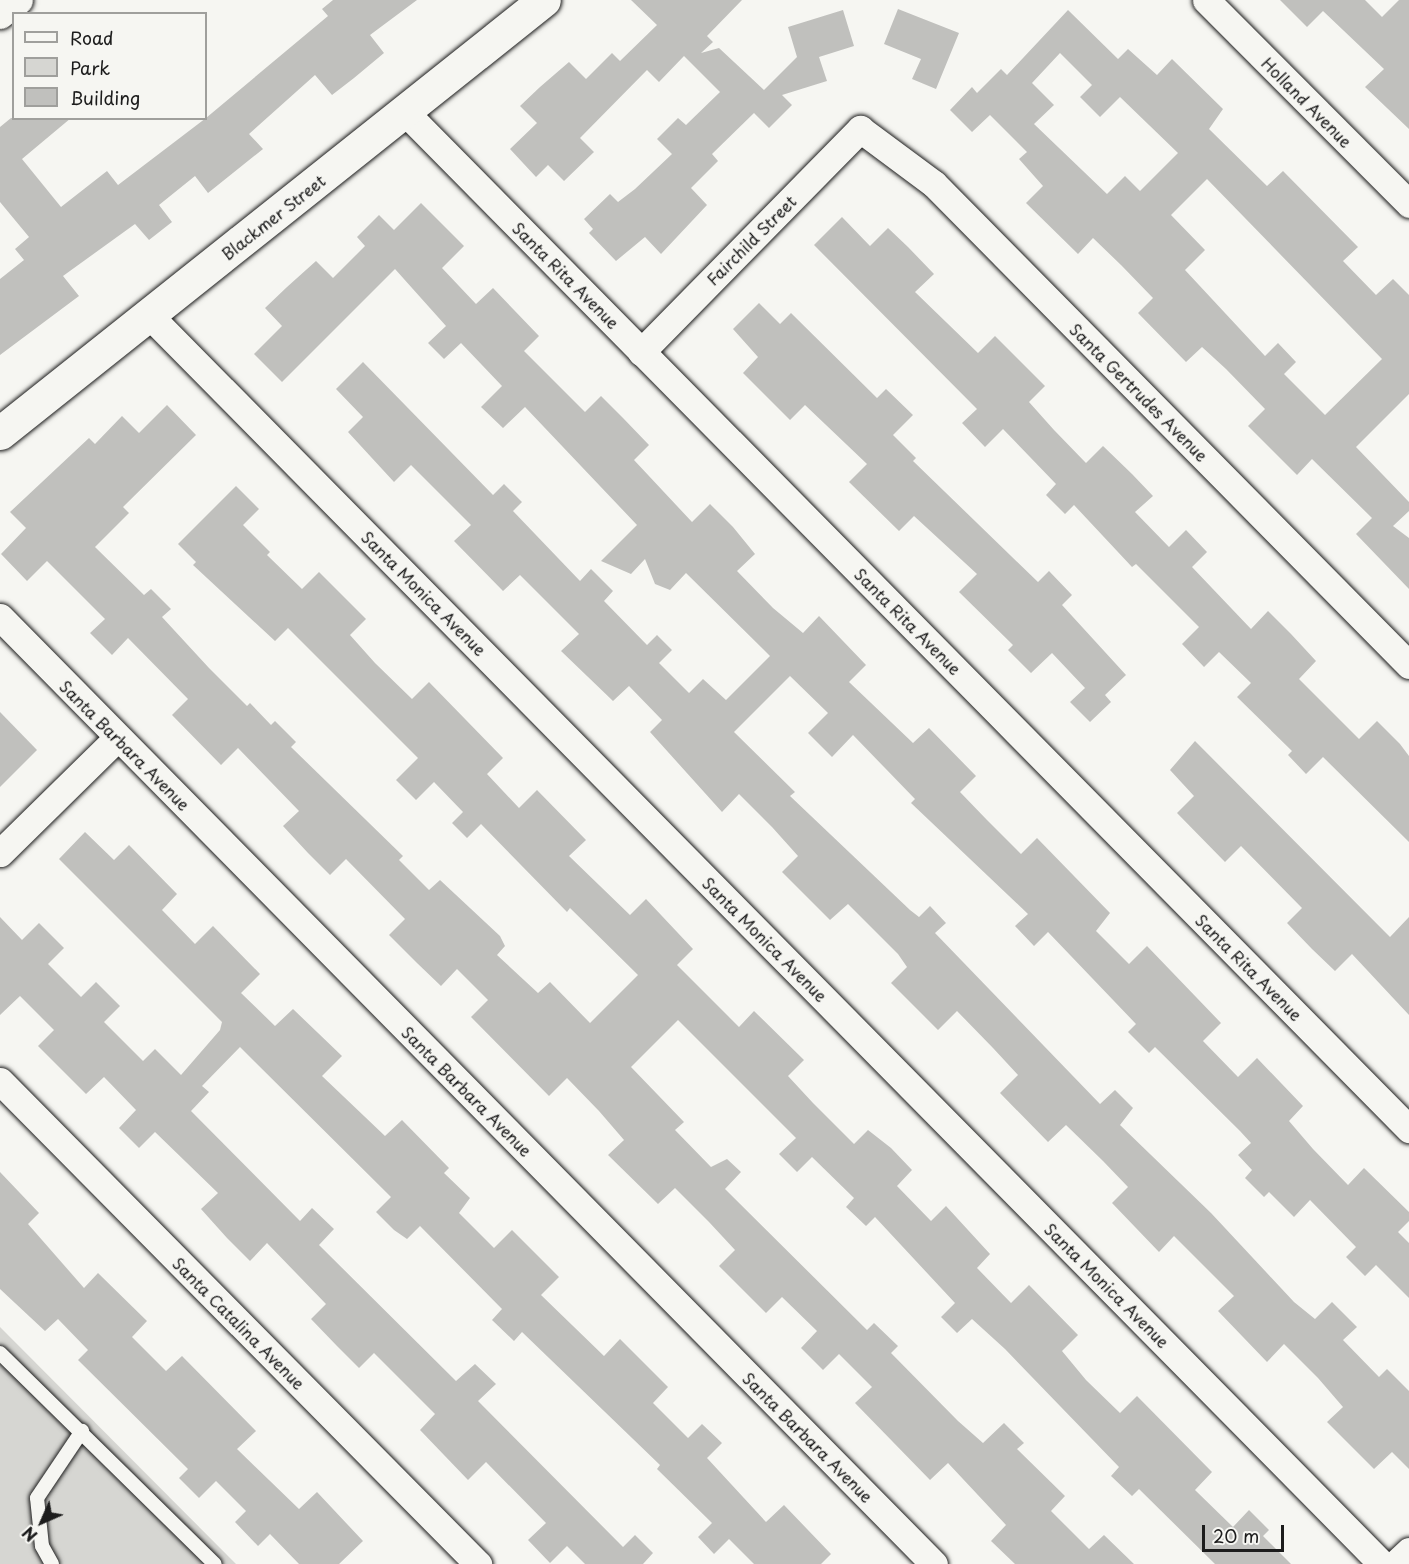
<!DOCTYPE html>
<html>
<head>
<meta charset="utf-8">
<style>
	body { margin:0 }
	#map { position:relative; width:1409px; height:1564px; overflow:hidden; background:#f6f6f2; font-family:"Playpen Sans",sans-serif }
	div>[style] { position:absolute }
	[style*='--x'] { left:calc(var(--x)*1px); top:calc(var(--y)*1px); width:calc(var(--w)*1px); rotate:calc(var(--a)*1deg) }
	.green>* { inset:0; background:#d6d6d2 }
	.building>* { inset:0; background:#c0c0bd }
	.roads { filter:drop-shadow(0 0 2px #1c1c1c) drop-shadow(0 0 2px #1c1c1c) }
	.lane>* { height:14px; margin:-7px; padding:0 7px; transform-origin:7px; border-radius:7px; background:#f6f6f2 }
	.street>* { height:27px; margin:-13.5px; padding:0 13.5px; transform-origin:13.5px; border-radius:13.5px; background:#f6f6f2 }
	.secondary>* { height:33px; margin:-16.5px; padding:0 16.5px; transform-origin:16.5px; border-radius:16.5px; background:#f6f6f2 }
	span { translate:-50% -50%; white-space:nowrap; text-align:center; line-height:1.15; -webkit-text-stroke:4.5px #f6f6f2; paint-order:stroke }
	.street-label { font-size:16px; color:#1c1c1c }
	.legend { position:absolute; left:12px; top:12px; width:195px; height:108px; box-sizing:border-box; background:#f6f6f2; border:2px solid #9f9f9c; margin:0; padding:8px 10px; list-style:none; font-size:18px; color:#1c1c1c }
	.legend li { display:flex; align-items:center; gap:12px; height:30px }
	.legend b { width:30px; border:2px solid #9f9f9c }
	.north { position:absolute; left:12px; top:1492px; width:60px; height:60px; -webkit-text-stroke:4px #f6f6f2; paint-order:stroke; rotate:225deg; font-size:16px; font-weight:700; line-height:24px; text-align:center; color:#1c1c1c }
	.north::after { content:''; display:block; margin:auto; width:21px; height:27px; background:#1c1c1c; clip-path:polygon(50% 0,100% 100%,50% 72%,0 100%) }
	.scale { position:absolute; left:1202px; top:1525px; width:82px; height:27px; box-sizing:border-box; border:3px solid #1c1c1c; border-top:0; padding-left:8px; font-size:18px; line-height:21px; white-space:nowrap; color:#1c1c1c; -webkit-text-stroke:4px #f6f6f2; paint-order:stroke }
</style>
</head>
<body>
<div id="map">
	<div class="green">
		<div style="clip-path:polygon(0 1327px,236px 1564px,0 1564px)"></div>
	</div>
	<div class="building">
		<div style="clip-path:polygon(333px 0,417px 0,370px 35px,384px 53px,354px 78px,332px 95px,315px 75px,249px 134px,263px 149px,208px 193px,195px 176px,159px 205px,172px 222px,149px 240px,135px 224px,63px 276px,79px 296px,0 355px,0 279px,24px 260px,15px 249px,29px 237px,0 202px,0 127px,11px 118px,71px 118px,22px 159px,61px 207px,107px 171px,118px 185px,206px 118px,328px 16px,322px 9px)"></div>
		<div style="clip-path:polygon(631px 0,742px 0,707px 36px,713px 42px,701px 53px,719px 48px,764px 90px,797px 57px,788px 27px,843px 10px,854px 46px,819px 57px,827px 81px,782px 95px,792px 105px,769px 128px,754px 113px,712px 154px,718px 161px,691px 188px,707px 205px,661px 254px,645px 237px,616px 261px,589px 233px,593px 229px,584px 219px,610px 194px,618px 202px,635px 189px,672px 154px,657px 139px,678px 118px,686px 125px,720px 92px,684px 56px,659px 82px,647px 70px,580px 138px,594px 152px,564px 181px,548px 165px,536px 177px,510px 149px,537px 123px,520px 106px,540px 87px,569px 62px,586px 79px,612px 53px,620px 61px,657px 25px)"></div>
		<div style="clip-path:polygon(1280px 0,1365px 0,1382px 17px,1399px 0,1409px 0,1409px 129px,1365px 87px,1384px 69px,1323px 11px,1307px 27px)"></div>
		<div style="clip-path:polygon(898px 9px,959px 33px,936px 89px,912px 79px,921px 59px,884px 44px)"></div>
		<div style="clip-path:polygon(evenodd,1068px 10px,1118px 59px,1128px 49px,1157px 75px,1172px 59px,1223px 109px,1209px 129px,1267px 186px,1283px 171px,1358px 247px,1343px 261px,1376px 295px,1393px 279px,1409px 295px,1409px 394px,1356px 447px,1409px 502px,1409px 511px,1393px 526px,1409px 538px,1409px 589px,1356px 534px,1372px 518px,1312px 459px,1297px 475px,1248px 426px,1265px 409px,1226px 369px,1202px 347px,1186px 362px,1138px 313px,1153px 298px,1121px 265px,1093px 238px,1078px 254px,1026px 203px,1043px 186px,1019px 159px,1027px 152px,990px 115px,972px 132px,950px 110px,972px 87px,977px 93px,1001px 69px,1007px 75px,1068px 10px,1060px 53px,1092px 85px,1080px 97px,1100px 117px,1120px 97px,1178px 153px,1140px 191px,1125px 176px,1107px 194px,1034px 124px,1054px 105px,1032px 83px,1060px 53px,1068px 10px,1207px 179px,1382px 359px,1325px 415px,1284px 374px,1296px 362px,1278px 343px,1265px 356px,1185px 270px,1205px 250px,1171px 215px,1207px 179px)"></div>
		<div style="clip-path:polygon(421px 203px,464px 246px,442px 268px,476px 304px,493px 288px,539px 336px,524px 351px,585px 412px,601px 396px,623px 418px,649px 445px,634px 460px,692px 522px,710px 504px,733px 527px,755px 554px,737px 571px,773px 608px,803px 633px,819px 616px,866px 665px,849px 682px,913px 743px,929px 728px,976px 776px,960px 792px,987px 820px,1021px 854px,1037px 838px,1110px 913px,1096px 931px,1129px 964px,1147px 946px,1221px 1023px,1203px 1041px,1238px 1077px,1257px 1058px,1303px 1106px,1289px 1121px,1313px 1149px,1348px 1185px,1364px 1168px,1409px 1212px,1409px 1221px,1398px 1232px,1409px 1243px,1409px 1298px,1376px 1265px,1365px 1276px,1346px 1257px,1356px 1247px,1310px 1200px,1294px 1217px,1269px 1192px,1264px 1197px,1245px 1178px,1252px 1170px,1238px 1155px,1251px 1143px,1240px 1131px,1155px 1047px,1149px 1053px,1128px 1032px,1136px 1024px,1048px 932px,1034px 946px,1015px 926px,1028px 914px,911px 803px,915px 799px,853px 735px,832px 757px,808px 733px,828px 713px,790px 676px,734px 732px,795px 792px,790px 796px,910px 910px,919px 917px,930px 906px,946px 923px,935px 933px,1100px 1104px,1115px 1090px,1133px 1108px,1120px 1125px,1211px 1213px,1294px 1302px,1315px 1319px,1332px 1302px,1357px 1327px,1343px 1340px,1379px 1377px,1387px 1369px,1409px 1391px,1409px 1469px,1392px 1452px,1374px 1469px,1327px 1422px,1343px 1407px,1318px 1378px,1284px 1344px,1267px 1362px,1218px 1311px,1234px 1296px,1174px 1236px,1159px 1252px,1112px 1203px,1128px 1187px,1103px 1161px,1066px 1125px,1048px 1142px,1000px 1093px,1018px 1075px,993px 1048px,957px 1011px,938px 1030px,891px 983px,907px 967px,898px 954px,848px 904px,830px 920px,782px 872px,798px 856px,772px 827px,739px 794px,722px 812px,650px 732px,662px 720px,629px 686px,613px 701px,561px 651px,579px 634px,520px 575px,503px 591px,454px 541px,471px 525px,411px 465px,394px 482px,348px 432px,363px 417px,336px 389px,363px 362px,493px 495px,504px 484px,522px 502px,513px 511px,580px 581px,591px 569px,613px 591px,604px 601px,647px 645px,657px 635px,672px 650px,659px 663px,689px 693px,703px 679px,726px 700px,770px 656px,686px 573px,670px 590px,655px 584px,645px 559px,631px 574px,601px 561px,637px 525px,525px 407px,503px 428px,481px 407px,502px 386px,461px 343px,444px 359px,428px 343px,446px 326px,395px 269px,282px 382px,254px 354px,282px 326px,265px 308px,287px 287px,316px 261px,333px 278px,365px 246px,357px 237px,379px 215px,394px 230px)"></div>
		<div style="clip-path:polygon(842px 217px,870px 246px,888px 228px,908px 247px,934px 274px,915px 292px,978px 353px,995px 336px,1045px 386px,1029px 402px,1054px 430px,1086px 463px,1103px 446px,1132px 474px,1153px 496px,1135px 512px,1169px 547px,1186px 530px,1207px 552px,1192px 567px,1251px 629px,1268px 611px,1291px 634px,1316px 661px,1299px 679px,1359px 739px,1377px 721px,1400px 744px,1409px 756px,1409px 842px,1323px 757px,1306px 774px,1288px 755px,1292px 751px,1237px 697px,1251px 683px,1219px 652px,1204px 667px,1182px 644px,1199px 627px,1136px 564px,1132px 567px,1074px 505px,1065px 514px,1046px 495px,1056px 484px,1003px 429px,985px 447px,962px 423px,977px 409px,814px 245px)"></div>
		<div style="clip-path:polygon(759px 303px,780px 324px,791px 313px,877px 398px,886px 389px,913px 415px,893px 435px,916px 458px,913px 461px,1038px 582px,1049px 571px,1072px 595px,1062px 605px,1126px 675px,1105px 695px,1111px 702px,1090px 722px,1070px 702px,1085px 688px,1052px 653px,1031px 673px,1008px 650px,1013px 645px,959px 592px,977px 574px,914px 516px,899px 531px,849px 482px,867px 464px,805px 405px,790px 420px,743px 373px,758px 357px,733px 329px)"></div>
		<div style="clip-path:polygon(167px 405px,196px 435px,123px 507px,129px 513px,95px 547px,144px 595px,151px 589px,171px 609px,162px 617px,209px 668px,247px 706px,250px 703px,271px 725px,275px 721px,296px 742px,291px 747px,403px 856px,399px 860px,429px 890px,440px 880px,500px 936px,505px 946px,497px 955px,538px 993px,550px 982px,590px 1023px,638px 975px,570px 908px,567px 912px,481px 824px,467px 838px,452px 823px,463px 812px,434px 782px,416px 800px,396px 780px,418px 758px,288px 628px,275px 641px,193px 565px,196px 562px,178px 544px,236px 486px,259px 509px,243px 525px,270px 552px,267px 555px,302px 589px,319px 572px,366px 619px,350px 635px,375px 663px,412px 699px,429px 682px,503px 758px,487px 774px,519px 808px,537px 790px,586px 840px,569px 856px,630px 915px,646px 899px,693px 949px,677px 965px,739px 1027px,754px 1011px,804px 1060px,788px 1076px,813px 1103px,854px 1144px,868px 1130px,891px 1148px,912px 1170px,897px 1186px,931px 1221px,946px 1206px,990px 1254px,977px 1268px,1011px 1303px,1029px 1285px,1078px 1335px,1062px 1351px,1086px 1380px,1120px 1413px,1137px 1396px,1212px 1472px,1195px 1490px,1233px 1527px,1249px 1510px,1269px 1530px,1263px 1536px,1291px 1564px,1215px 1564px,1139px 1489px,1132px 1496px,1111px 1476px,1119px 1467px,1005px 1349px,972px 1319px,957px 1333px,941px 1317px,955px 1303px,875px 1217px,866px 1226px,846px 1207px,854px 1198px,812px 1157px,797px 1172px,779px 1154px,796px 1138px,678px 1020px,631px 1067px,684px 1122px,675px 1130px,711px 1167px,727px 1159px,741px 1172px,725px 1189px,867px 1330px,874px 1323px,898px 1346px,891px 1353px,958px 1421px,983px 1443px,1004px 1423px,1024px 1443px,1017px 1449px,1065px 1496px,1051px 1511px,1089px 1549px,1104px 1535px,1134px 1564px,1015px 1564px,991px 1541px,1006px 1525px,948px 1463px,930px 1480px,855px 1403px,872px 1387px,839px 1354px,823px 1370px,801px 1348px,817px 1331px,782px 1297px,766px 1313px,719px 1266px,735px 1250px,709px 1222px,675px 1188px,658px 1204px,608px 1155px,624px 1140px,599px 1111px,567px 1078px,549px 1096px,471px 1017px,488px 1000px,457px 969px,441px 986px,417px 963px,389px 935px,405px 919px,346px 859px,330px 875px,308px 853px,283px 826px,299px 811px,238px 748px,221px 765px,172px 715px,188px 699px,128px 638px,112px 655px,90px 633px,105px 619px,47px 561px,27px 581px,1px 554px,26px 528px,10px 512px,89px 438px,95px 444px,122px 416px,139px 433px)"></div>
		<div style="clip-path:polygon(0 712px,37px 750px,0 787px)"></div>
		<div style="clip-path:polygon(1195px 741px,1390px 937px,1409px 917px,1409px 1015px,1352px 954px,1335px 971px,1312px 949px,1287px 923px,1302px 908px,1241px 846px,1225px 862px,1177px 813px,1194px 796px,1170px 770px)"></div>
		<div style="clip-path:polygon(85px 832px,114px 860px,129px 845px,177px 894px,162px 910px,195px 944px,213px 926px,260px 974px,241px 993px,275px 1026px,293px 1009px,342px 1056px,322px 1076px,385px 1136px,402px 1120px,449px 1168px,444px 1173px,470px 1198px,459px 1213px,494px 1248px,512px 1230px,559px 1277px,541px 1295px,604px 1356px,620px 1339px,668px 1387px,653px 1403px,688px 1438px,702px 1424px,722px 1443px,707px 1458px,766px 1522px,784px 1505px,831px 1554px,821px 1564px,754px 1564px,729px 1539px,714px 1554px,698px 1537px,712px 1523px,657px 1469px,660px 1465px,522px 1332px,514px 1341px,492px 1320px,502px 1309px,420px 1226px,407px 1239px,394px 1230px,376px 1212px,391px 1197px,240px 1047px,202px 1086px,209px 1092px,191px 1111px,300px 1221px,312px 1208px,334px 1229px,319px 1245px,456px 1381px,475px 1364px,496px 1384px,478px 1401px,623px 1547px,635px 1535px,653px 1553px,643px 1564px,585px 1564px,567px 1546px,550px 1563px,528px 1540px,546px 1523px,486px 1462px,468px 1480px,420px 1430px,435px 1414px,374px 1353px,359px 1368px,337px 1346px,311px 1319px,326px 1304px,267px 1243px,250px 1261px,227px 1238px,201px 1209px,218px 1193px,155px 1132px,139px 1148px,119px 1128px,136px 1110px,104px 1077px,86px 1094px,38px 1046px,54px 1030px,20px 996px,0 1015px,0 917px,22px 940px,39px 923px,64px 948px,48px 964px,81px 997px,96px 982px,120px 1006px,104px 1022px,143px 1061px,155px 1049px,181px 1075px,220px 1030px,222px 1022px,59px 859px)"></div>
		<div style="clip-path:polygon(0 1172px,39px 1213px,28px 1224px,84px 1288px,98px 1273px,147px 1321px,132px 1337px,166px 1371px,182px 1356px,256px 1431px,237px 1449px,299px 1509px,317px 1492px,363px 1541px,339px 1564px,299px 1564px,270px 1534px,258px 1546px,235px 1522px,246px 1511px,216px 1481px,199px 1498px,179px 1478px,188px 1469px,78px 1360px,88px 1350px,58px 1319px,45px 1331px,0 1289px)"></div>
	</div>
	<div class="roads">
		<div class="lane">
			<div style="--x:0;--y:1353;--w:301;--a:44.5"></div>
			<div style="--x:52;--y:1564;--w:21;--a:-119"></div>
			<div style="--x:42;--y:1546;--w:48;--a:-95.9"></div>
			<div style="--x:37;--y:1498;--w:81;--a:-56.1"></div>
		</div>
		<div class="street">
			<div style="--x:1206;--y:0;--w:288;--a:45.1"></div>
			<div style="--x:0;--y:15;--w:24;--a:-38"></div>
			<div style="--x:406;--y:113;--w:1428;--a:45.37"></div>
			<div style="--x:148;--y:314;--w:1756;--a:45.37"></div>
			<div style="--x:641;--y:352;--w:313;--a:-45.5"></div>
			<div style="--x:860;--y:129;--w:92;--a:36.6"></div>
			<div style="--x:934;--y:184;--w:676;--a:45.36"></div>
			<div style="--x:0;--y:617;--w:1330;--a:45.4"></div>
			<div style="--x:0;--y:853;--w:165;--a:-44.5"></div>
			<div style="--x:0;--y:1081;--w:680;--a:45.3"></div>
			<div style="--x:1395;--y:1564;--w:19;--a:-43"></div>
		</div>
		<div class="secondary">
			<div style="--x:0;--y:433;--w:695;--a:-38.52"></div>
		</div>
	</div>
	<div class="street-label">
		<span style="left:1307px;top:102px;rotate:45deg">Holland Avenue</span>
		<span style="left:273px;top:217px;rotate:-38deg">Blackmer Street</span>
		<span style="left:751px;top:240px;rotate:-45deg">Fairchild Street</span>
		<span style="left:566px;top:275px;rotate:45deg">Santa Rita Avenue</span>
		<span style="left:1139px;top:392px;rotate:45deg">Santa Gertrudes Avenue</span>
		<span style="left:424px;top:593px;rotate:45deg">Santa Monica Avenue</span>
		<span style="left:908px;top:621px;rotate:45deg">Santa Rita Avenue</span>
		<span style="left:125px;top:745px;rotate:45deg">Santa Barbara Avenue</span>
		<span style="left:765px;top:939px;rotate:45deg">Santa Monica Avenue</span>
		<span style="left:1249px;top:967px;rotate:45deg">Santa Rita Avenue</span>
		<span style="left:467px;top:1091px;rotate:45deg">Santa Barbara Avenue</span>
		<span style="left:1107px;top:1285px;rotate:45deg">Santa Monica Avenue</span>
		<span style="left:239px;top:1323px;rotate:45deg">Santa Catalina Avenue</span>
		<span style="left:808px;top:1437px;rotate:45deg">Santa Barbara Avenue</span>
	</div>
	<ul class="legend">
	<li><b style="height:8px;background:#f6f6f2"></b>Road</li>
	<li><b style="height:16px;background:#d6d6d2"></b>Park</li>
	<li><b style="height:16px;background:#c0c0bd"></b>Building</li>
	</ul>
	<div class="north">N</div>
	<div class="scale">20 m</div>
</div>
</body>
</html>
